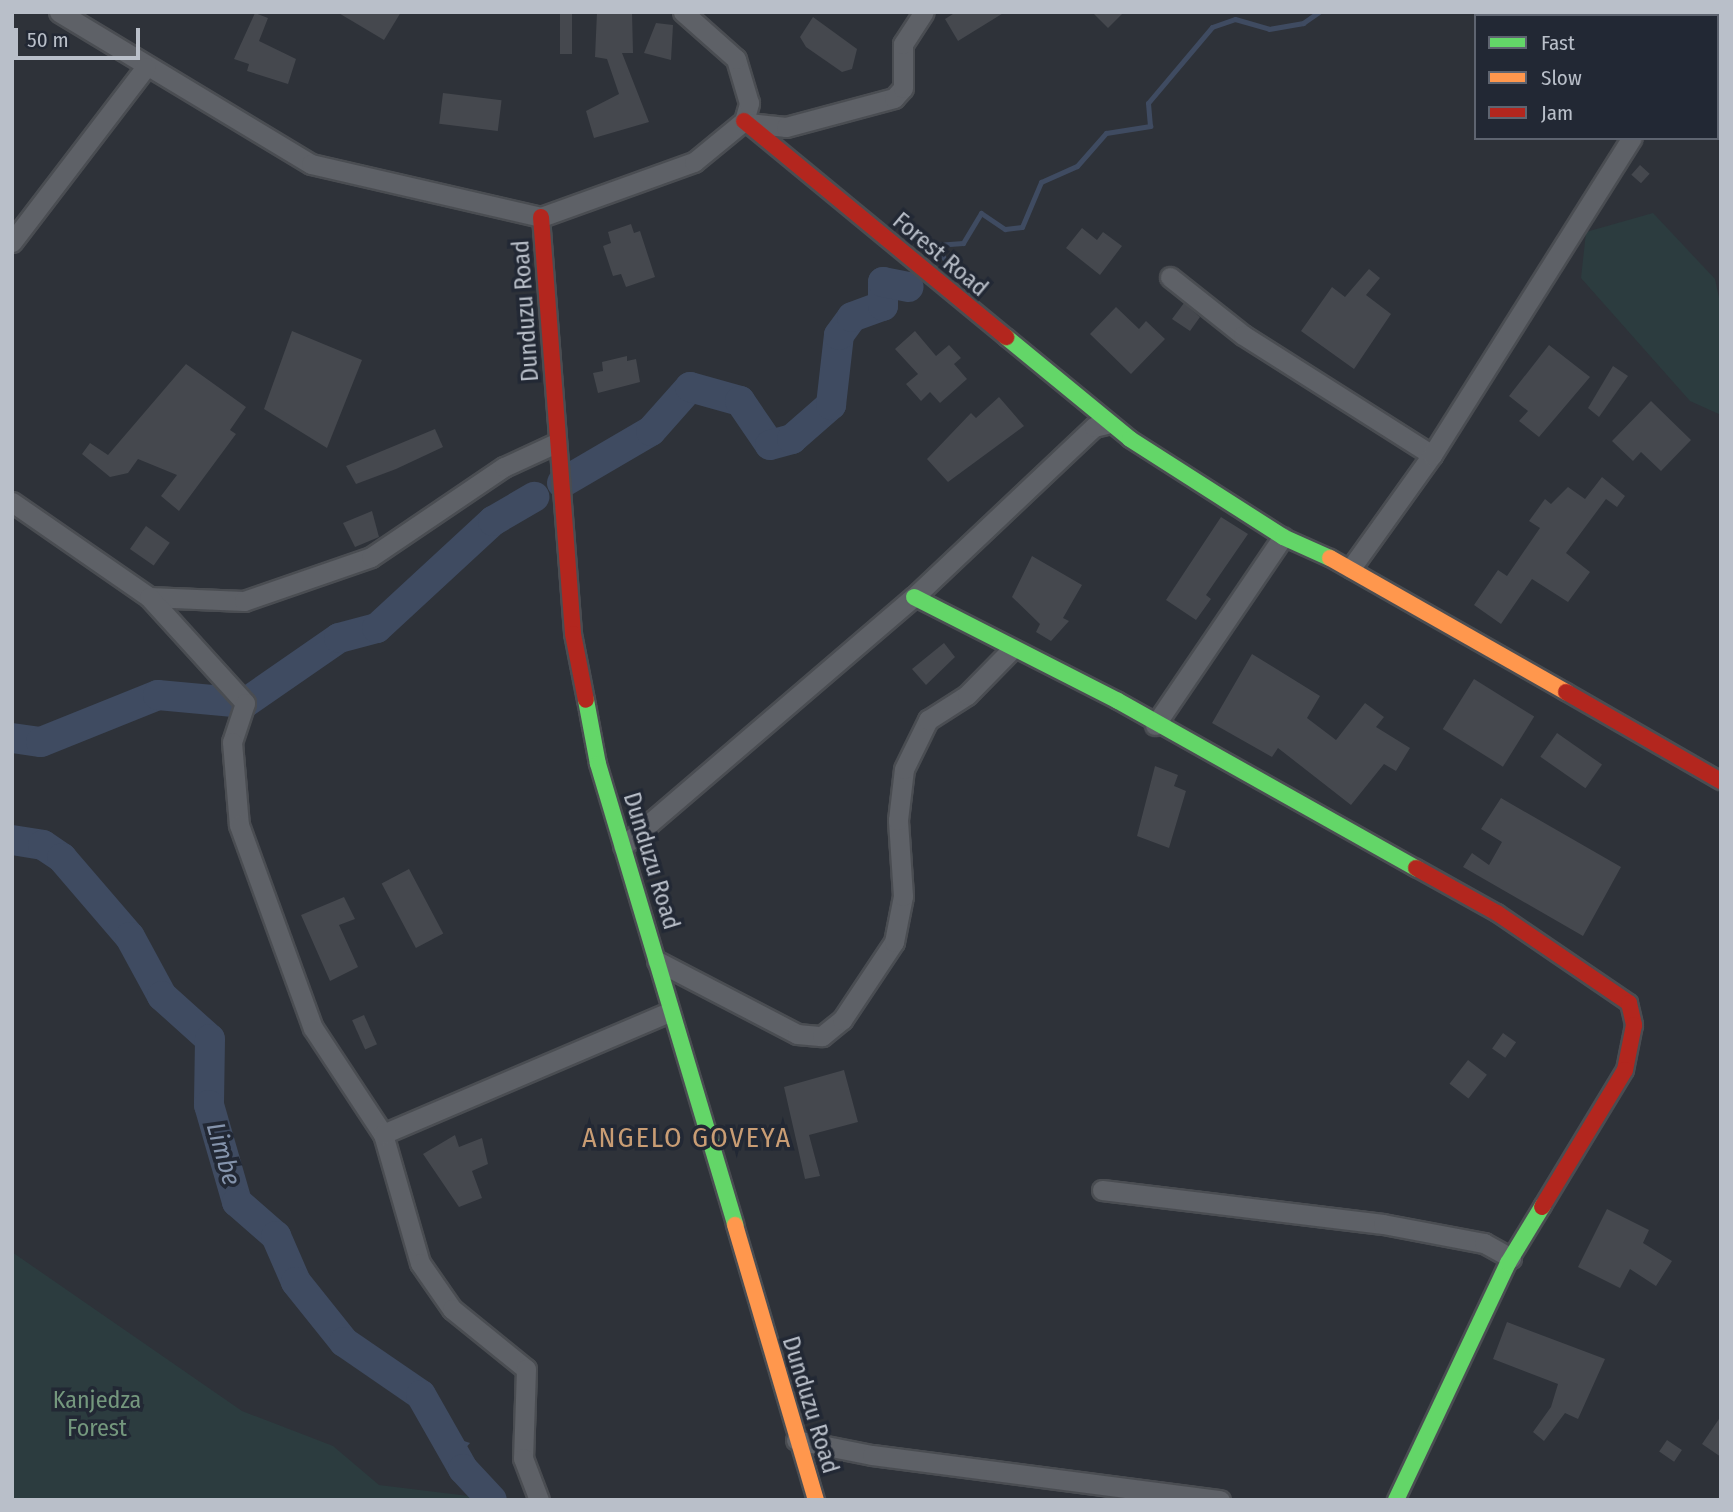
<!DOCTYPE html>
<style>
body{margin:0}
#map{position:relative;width:1733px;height:1512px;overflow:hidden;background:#2e3239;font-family:"Fira Sans Condensed",sans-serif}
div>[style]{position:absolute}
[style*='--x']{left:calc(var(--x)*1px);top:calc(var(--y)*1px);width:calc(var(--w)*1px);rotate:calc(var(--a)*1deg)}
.green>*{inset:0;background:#2c3c3f}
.water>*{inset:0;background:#3f4b61}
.stream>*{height:5px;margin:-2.5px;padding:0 2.5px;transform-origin:2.5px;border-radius:2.5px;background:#3f4b61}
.river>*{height:30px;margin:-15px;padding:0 15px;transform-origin:15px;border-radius:15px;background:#3f4b61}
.building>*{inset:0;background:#45484e;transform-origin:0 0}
.roads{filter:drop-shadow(2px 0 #4a4d52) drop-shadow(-2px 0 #4a4d52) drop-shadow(0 2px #4a4d52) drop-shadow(0 -2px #4a4d52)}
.street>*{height:19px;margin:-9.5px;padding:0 9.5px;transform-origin:9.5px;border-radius:9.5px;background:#5e6167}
.fast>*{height:16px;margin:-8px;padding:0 8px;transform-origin:8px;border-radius:8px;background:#63d668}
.slow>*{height:16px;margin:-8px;padding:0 8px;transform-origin:8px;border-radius:8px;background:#ff974d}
.jam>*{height:16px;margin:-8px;padding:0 8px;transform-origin:8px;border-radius:8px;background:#b3261e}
span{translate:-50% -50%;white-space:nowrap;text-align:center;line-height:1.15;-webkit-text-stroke:7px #222834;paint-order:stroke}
.street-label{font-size:24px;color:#b9bfc9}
.park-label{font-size:24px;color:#74977d}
.water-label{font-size:26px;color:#8594ac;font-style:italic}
.quarter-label{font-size:28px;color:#c99d74;letter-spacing:2px}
.frame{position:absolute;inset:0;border:14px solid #b9bfc9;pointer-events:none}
.legend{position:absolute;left:1474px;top:14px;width:245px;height:126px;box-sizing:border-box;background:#222834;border:2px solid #5e6470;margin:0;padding:9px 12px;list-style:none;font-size:21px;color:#b9bfc9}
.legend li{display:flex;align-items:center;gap:14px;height:35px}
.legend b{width:35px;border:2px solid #5e6470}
.scale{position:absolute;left:14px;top:28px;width:126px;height:32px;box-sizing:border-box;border:4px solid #b9bfc9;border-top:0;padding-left:9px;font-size:21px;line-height:24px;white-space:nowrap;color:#b9bfc9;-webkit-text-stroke:5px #222834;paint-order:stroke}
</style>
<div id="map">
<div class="green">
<i style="clip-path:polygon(1653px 213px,1715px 279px,1721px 307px,1721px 415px,1690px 401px,1581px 278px,1586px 232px)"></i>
<i style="clip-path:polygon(12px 1252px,242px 1411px,333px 1446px,379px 1485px,501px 1500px,12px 1500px)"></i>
</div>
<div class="water">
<i style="clip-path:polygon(446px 1435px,470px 1443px,463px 1451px,472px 1454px,461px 1458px,468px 1460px,469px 1474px,452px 1458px,457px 1444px,442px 1442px)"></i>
</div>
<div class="stream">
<i style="--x:945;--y:260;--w:17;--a:-121"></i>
<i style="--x:936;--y:245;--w:27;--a:-4"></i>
<i style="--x:963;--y:243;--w:35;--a:-59"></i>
<i style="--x:981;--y:213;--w:29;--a:34"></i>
<i style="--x:1005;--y:229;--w:17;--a:-7"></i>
<i style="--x:1022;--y:227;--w:49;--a:-67.1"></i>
<i style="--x:1041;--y:182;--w:39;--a:-24"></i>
<i style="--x:1077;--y:166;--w:44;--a:-48.7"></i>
<i style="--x:1106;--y:133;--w:45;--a:-9"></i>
<i style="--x:1150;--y:126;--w:23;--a:-95"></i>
<i style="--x:1148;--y:103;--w:99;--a:-49.9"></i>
<i style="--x:1212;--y:27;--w:24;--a:-19"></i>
<i style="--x:1235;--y:19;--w:35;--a:16"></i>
<i style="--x:1269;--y:29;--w:35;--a:-10"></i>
<i style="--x:1303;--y:23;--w:19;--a:-35"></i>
</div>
<div class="river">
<i style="--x:562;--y:483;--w:103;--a:-30.3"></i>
<i style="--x:651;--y:431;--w:59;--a:-48.4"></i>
<i style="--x:690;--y:387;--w:52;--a:15.6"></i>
<i style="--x:740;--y:401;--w:53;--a:55.7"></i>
<i style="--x:770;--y:445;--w:23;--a:-15"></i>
<i style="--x:792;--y:439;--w:52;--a:-41.1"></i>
<i style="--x:831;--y:405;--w:70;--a:-83.5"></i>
<i style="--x:839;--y:335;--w:22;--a:-54"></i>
<i style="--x:852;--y:317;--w:33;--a:-20"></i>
<i style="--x:883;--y:306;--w:24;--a:-90"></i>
<i style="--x:883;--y:282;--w:26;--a:11"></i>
<i style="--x:12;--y:738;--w:29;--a:8"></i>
<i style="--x:41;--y:742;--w:126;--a:-21.9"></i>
<i style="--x:158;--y:695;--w:87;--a:5.3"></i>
<i style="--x:245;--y:703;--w:114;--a:-34.7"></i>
<i style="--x:339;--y:638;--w:39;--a:-15"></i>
<i style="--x:377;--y:628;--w:158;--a:-42.7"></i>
<i style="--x:493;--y:521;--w:48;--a:-30.3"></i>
<i style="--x:12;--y:840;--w:31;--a:9"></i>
<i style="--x:43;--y:845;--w:23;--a:34"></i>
<i style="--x:62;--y:858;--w:104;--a:49.3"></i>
<i style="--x:130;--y:937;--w:67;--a:61.5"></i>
<i style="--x:162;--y:996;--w:64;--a:41.9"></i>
<i style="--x:210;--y:1039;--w:66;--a:90.9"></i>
<i style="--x:209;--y:1105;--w:101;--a:73.9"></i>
<i style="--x:237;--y:1202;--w:52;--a:41.1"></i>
<i style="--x:276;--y:1236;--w:50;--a:66.5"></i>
<i style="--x:296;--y:1282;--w:77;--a:51.3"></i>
<i style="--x:344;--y:1342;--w:93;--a:34.5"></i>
<i style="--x:421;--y:1395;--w:85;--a:60.4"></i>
<i style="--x:463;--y:1469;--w:42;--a:46.9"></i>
</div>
<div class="building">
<i style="clip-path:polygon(337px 12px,401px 12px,384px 40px)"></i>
<i style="left:560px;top:12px;width:12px;height:42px"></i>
<i style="clip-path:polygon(597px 12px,632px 12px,633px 53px,622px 53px,649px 122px,594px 138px,586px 111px,619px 94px,607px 59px,595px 57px)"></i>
<i style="clip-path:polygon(956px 12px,1005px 12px,958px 41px,945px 19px)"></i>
<i style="clip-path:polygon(1092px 12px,1124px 12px,1108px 28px)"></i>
<i style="clip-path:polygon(255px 13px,268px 18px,259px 41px,296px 59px,288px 84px,247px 71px,249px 64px,234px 59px)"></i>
<i style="clip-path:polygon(813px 17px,857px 49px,852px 69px,842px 72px,806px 47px,800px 37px)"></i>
<i style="clip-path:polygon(656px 23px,673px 25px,671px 60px,644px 53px)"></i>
<i style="left:443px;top:93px;width:59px;height:31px;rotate:7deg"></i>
<i style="left:1640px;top:165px;width:13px;height:13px;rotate:42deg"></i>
<i style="clip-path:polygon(631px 224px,634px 233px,640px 231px,655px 277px,626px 287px,621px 274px,613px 276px,603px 246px,611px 243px,608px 232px)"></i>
<i style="clip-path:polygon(1082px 228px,1097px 240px,1103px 232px,1122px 246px,1100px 275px,1066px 248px)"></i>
<i style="clip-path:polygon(1369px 269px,1380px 278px,1366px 295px,1391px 314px,1354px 369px,1301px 331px,1332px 287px,1345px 297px)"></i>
<i style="clip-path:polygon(1184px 303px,1200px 317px,1190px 331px,1172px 319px)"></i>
<i style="clip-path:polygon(1116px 307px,1139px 329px,1146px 321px,1165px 339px,1131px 374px,1090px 334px)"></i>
<i style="clip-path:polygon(292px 331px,362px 360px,327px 448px,264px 409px)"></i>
<i style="clip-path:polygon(915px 331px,936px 356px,949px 345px,961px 358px,954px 364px,967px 379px,940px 403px,930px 392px,921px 401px,906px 384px,918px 374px,895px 349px)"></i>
<i style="clip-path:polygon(1549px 345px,1590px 377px,1539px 437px,1519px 421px,1528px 411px,1509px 396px)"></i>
<i style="clip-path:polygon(627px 356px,627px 361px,636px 359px,640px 382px,598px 393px,593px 373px,603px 371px,602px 362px)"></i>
<i style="clip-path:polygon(186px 364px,246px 407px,230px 430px,236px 434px,179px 511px,161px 496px,177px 475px,138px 459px,128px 473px,110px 477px,82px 454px,90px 443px,108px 455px)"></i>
<i style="clip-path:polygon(1613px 366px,1628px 376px,1599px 417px,1588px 408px)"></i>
<i style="clip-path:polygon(999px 397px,1024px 426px,948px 482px,927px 459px,971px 413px,976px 418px)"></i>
<i style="clip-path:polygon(1651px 401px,1691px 440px,1661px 471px,1641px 452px,1633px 461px,1612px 441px)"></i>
<i style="clip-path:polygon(435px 429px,443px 447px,396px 469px,356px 484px,346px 466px)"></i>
<i style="clip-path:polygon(1602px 477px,1625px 496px,1617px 507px,1606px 499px,1566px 553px,1590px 572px,1568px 602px,1532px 579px,1501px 624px,1474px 605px,1498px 570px,1507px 576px,1540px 528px,1529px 521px,1545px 499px,1551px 504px,1568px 487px,1585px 499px)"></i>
<i style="clip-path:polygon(372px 511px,379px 537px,355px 547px,343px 523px)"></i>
<i style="clip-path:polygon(1221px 517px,1248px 534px,1206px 595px,1211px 599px,1196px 620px,1166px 600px)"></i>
<i style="left:146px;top:526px;width:29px;height:28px;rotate:35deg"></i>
<i style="clip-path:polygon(1032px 556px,1082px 585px,1063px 618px,1069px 621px,1051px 641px,1036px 632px,1040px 624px,1012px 597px)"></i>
<i style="clip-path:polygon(944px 643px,955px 657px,926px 685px,912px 669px)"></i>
<i style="clip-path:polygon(1252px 654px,1320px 696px,1307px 718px,1336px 740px,1365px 703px,1384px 717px,1376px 727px,1410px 748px,1396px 771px,1384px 764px,1351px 805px,1278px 748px,1272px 757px,1212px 723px)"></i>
<i style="left:1474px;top:679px;width:71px;height:59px;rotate:32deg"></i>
<i style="left:1557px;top:733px;width:55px;height:29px;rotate:35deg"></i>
<i style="clip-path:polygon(1155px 766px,1178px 775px,1174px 786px,1186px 791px,1169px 848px,1137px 836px)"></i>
<i style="clip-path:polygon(1501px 798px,1621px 867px,1583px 936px,1463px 867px,1472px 853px,1489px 865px,1502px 842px,1481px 829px)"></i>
<i style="left:409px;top:869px;width:73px;height:31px;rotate:62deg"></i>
<i style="clip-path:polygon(344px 897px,355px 919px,339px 925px,358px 967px,330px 981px,301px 915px)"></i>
<i style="left:364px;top:1015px;width:32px;height:13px;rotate:66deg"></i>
<i style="left:1503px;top:1033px;width:16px;height:19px;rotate:35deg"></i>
<i style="left:1468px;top:1060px;width:24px;height:30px;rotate:38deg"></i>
<i style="clip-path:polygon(844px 1070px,858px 1122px,809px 1135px,820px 1176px,805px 1179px,784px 1087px)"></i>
<i style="clip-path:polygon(455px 1135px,459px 1147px,482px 1138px,488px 1164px,472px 1171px,482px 1198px,459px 1207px,423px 1154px)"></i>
<i style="clip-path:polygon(1607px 1209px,1649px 1230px,1643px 1243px,1672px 1261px,1656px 1286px,1630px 1269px,1620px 1288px,1578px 1267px)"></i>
<i style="clip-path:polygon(1507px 1322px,1605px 1359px,1578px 1419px,1565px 1413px,1544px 1441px,1533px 1432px,1551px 1407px,1558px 1384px,1493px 1359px)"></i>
<i style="clip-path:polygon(1721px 1416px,1721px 1457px,1702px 1444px)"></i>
<i style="left:1667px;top:1440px;width:18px;height:14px;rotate:34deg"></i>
</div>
<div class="roads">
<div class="street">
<i style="--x:59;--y:12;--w:294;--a:31.1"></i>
<i style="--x:311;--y:164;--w:236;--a:13"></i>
<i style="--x:541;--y:217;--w:163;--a:-19.8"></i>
<i style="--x:694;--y:162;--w:65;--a:-39.4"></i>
<i style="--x:744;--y:121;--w:19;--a:-74"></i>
<i style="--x:749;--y:103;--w:46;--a:-106.5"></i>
<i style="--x:736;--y:59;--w:71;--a:-138.4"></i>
<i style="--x:1711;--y:16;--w:4;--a:-63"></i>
<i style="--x:748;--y:123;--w:38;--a:6"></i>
<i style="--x:786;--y:127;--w:112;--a:-15"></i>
<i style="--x:894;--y:98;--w:13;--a:-48"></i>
<i style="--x:903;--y:88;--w:44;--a:-90"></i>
<i style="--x:903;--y:44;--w:38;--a:-57"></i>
<i style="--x:12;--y:242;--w:220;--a:-52.6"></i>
<i style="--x:1170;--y:277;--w:93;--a:38.5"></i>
<i style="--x:1243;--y:335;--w:224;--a:32.4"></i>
<i style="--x:12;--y:502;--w:167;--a:34.7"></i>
<i style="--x:149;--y:597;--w:95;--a:2.4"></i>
<i style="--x:244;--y:601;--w:134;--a:-19.1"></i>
<i style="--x:371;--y:557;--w:161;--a:-34.1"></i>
<i style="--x:504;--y:467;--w:57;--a:-24.8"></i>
<i style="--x:1351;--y:568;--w:139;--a:-54.4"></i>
<i style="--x:1432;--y:455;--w:375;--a:-57.8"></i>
<i style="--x:149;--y:597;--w:143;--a:47.8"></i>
<i style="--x:245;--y:703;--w:41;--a:108.4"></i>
<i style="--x:232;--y:742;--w:83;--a:85.2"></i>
<i style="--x:239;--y:825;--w:216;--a:70"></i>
<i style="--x:313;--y:1028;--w:127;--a:56.6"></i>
<i style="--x:383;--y:1134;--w:134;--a:74"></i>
<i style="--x:420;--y:1263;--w:56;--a:55.2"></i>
<i style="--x:452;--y:1309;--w:95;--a:39"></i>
<i style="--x:526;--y:1369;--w:89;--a:91.9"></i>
<i style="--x:523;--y:1458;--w:45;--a:69.1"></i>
<i style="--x:1155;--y:725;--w:227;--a:-55.8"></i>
<i style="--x:623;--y:846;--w:383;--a:-40.6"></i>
<i style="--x:914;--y:597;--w:248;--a:-43.4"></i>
<i style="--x:1094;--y:427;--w:13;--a:-13"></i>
<i style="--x:657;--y:961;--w:158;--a:27.5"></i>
<i style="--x:797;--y:1034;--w:25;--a:5"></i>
<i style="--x:822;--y:1036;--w:26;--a:-39"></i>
<i style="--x:842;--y:1020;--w:94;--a:-56.3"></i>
<i style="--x:894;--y:942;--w:47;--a:-78.9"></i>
<i style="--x:903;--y:896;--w:76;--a:-93.8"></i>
<i style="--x:898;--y:820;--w:51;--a:-83.3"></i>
<i style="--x:904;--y:769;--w:55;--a:-63.9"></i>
<i style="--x:928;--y:720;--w:46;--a:-32.7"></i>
<i style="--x:967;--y:695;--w:64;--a:-45.6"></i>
<i style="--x:383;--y:1134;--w:311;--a:-23.1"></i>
<i style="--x:1102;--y:1190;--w:283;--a:6.9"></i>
<i style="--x:1383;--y:1224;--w:103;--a:10.7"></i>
<i style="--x:1484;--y:1243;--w:31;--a:29"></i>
<i style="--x:796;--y:1440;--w:77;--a:11.2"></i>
<i style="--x:872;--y:1455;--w:351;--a:7.4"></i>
</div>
<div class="fast">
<i style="--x:1006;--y:337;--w:161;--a:39.4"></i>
<i style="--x:1130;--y:439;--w:182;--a:32.6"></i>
<i style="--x:1283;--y:537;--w:51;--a:24.1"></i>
<i style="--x:914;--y:597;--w:229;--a:27"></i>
<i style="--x:1118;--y:701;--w:342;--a:29.3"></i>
<i style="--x:586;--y:700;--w:65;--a:79.4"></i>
<i style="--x:598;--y:764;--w:481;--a:73.4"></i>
<i style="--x:1396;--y:1500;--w:262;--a:-64.7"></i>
<i style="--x:1508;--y:1263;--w:66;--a:-58.7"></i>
</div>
<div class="slow">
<i style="--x:1330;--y:558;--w:271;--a:29.6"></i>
<i style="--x:735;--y:1225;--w:287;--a:73.6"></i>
</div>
<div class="jam">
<i style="--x:744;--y:121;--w:340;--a:39.5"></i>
<i style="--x:541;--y:217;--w:418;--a:85.6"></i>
<i style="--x:573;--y:634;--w:67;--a:78.9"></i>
<i style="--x:1566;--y:692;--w:179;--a:29.9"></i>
<i style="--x:1416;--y:868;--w:93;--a:29.1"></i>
<i style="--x:1497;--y:913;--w:160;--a:34.3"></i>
<i style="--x:1629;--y:1003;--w:23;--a:77"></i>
<i style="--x:1634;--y:1025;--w:46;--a:101.3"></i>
<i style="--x:1625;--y:1070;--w:160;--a:121.2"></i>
</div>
</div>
<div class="street-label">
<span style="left:940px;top:255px;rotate:40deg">Forest Road</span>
<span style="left:526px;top:311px;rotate:-94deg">Dunduzu Road</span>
<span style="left:651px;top:861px;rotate:73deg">Dunduzu Road</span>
<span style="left:810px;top:1405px;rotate:73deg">Dunduzu Road</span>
</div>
<div class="park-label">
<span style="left:97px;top:1415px">Kanjedza<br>Forest</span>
</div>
<div class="water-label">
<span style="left:223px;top:1154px;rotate:74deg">Limbe</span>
</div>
<div class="quarter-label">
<span style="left:687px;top:1138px">ANGELO GOVEYA</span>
</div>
<div class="frame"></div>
<ul class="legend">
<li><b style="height:9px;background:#63d668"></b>Fast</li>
<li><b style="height:9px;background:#ff974d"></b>Slow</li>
<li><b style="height:9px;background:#b3261e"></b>Jam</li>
</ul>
<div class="scale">50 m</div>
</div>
